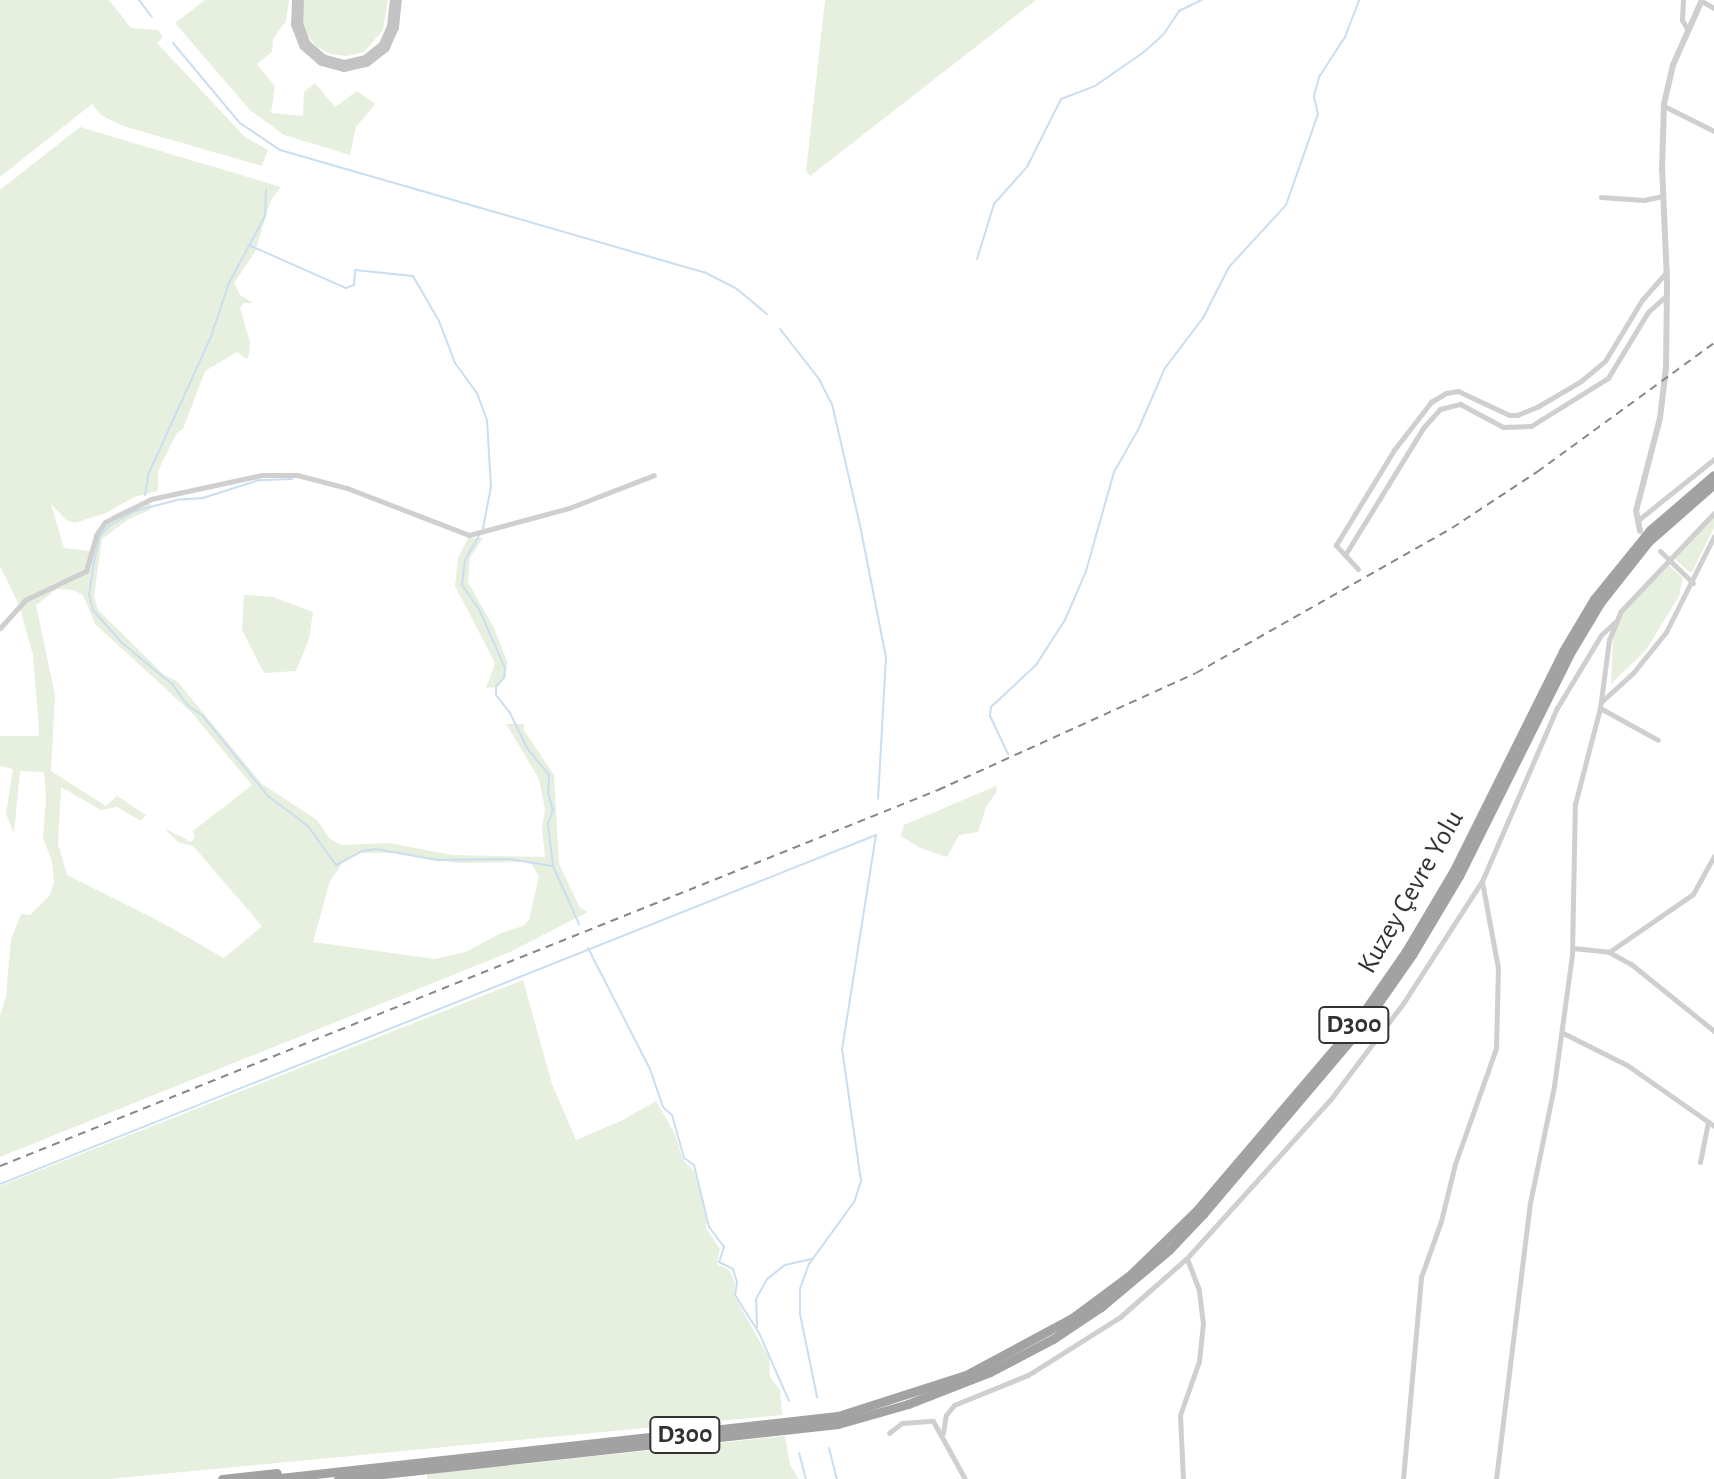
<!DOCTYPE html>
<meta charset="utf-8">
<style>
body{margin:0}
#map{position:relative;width:1714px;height:1479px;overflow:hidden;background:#fff;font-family:"Alegreya Sans",sans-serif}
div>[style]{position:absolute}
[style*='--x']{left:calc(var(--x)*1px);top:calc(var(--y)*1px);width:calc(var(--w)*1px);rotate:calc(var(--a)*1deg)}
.green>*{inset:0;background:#e7efdf}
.stream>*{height:2px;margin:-1px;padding:0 1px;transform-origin:1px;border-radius:1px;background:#cadef0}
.taxiway>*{height:12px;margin:-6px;padding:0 6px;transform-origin:6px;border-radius:6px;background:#c3c3c3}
.minor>*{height:5px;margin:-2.5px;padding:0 2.5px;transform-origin:2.5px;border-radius:2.5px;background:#cfcfcf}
.tertiary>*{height:6px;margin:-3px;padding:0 3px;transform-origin:3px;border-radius:3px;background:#cfcfcf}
.trunk>*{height:9px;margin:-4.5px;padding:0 4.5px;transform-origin:4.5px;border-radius:4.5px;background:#a2a2a2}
.rail>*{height:2px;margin-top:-1px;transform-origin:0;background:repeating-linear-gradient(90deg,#878787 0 8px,transparent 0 14px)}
span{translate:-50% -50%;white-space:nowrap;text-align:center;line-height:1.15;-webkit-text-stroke:8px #fff;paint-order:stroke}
.shield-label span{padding:2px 6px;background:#fff;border:2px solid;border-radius:6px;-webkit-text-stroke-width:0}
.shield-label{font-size:26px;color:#323232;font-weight:700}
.street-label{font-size:28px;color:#323232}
</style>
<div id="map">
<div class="green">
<i style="clip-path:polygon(0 0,109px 0,131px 28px,158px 30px,163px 37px,157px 43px,245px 137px,268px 150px,262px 166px,123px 126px,101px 115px,92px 104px,0 177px)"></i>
<i style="clip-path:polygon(205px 0,289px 0,286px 21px,273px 39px,272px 52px,257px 64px,275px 86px,271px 113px,303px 116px,304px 92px,315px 83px,335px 107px,357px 91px,375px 104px,356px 127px,350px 155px,284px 135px,249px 109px,175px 23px)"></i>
<i style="clip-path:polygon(304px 0,388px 0,383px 30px,364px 52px,347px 56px,330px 54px,316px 46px,306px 33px,302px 20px)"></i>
<i style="clip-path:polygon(825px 0,1036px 0,810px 176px,806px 171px)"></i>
<i style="clip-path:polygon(evenodd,80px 127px,281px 187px,271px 200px,255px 252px,234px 283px,240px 295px,253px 303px,244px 303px,240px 308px,250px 342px,249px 354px,247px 359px,237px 352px,205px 371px,183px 429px,177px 433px,158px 471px,158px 491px,134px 497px,106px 513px,75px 523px,66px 520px,51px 504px,64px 548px,91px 551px,94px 538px,113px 515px,137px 504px,151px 504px,150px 510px,129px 519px,102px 539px,94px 596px,98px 610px,164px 675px,177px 681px,262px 784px,317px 820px,329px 838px,342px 845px,389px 843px,452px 855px,545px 857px,542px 829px,545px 809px,539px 779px,506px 724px,524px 724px,524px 730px,554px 775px,559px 864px,580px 908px,588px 912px,510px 952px,0 1157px,0 1016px,6px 996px,11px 940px,21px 914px,30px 915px,50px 895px,54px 883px,52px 862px,43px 837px,46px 800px,44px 772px,20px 771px,14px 833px,6px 814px,13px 769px,0 766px,0 736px,39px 736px,39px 729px,33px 655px,19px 605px,0 566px,0 190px,80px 127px,57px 589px,73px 590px,83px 595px,95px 624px,191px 712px,252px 785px,193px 831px,195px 838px,191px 842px,164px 828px,178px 842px,193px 846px,262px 926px,224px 958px,159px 921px,67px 875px,58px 844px,61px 787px,101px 810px,117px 807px,141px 821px,146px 815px,117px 796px,106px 806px,51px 771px,55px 695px,36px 605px,57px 589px,80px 127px,360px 853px,396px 853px,457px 863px,530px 862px,539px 876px,529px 920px,523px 926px,501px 933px,466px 952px,435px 959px,313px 942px,330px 881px,344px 861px,360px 853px)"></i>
<i style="clip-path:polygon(1714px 514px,1714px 528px,1692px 572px,1688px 571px,1673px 557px)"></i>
<i style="clip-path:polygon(468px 538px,483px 538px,470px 557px,468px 582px,494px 628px,507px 661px,506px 676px,498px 687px,486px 688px,495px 663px,455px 586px,458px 558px)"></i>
<i style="clip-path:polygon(1667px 564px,1683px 578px,1679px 596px,1646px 650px,1611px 684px,1613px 636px,1624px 610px)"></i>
<i style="clip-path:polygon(244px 595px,273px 597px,313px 612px,309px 639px,296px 671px,264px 673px,242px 630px)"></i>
<i style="clip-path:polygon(996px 786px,997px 791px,986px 807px,978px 832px,959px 835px,947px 857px,920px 848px,901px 836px,904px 825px)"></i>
<i style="clip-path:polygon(523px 980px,552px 1084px,576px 1140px,621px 1121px,656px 1101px,675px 1134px,683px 1160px,694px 1171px,707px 1216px,706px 1228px,720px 1249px,717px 1264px,729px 1270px,735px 1282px,734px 1295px,769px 1358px,770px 1377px,780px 1390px,782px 1415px,108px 1479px,0 1479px,0 1186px)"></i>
<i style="clip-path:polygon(785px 1436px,790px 1465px,799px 1479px,427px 1479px,427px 1474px)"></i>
</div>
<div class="stream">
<i style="--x:139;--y:0;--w:21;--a:53"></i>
<i style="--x:173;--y:43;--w:104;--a:50.1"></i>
<i style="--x:240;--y:123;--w:48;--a:34"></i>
<i style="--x:280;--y:150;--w:441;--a:16.1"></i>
<i style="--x:704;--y:272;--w:37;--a:27"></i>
<i style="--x:737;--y:289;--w:39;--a:40"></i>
<i style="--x:251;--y:246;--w:104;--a:23.9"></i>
<i style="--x:346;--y:288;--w:9;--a:-21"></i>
<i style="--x:354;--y:285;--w:15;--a:-86"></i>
<i style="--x:355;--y:270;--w:58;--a:5.9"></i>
<i style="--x:413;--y:276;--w:52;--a:60"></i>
<i style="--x:439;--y:321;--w:45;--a:69.1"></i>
<i style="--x:455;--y:363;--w:37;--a:54"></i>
<i style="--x:477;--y:393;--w:29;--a:70"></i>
<i style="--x:487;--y:420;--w:67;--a:86.6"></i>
<i style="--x:491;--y:487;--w:42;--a:101"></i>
<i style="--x:977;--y:259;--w:58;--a:-72.8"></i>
<i style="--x:994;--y:204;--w:50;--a:-48.3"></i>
<i style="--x:1027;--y:167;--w:76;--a:-63.4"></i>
<i style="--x:1061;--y:99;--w:36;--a:-21"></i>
<i style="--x:1095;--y:86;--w:60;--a:-34.8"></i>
<i style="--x:1144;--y:52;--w:25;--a:-42"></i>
<i style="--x:1163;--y:35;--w:29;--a:-56"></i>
<i style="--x:1179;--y:11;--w:25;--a:-26"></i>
<i style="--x:780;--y:329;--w:63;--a:52"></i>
<i style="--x:819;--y:379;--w:28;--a:63"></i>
<i style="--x:832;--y:404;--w:124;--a:77"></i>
<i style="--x:860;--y:525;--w:135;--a:78.9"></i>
<i style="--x:886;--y:657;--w:142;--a:93.2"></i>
<i style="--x:292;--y:479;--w:33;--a:178"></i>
<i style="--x:259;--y:480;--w:59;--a:162.2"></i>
<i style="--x:203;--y:498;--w:26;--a:176"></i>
<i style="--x:177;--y:500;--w:43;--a:165.3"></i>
<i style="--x:135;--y:511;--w:30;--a:150"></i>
<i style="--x:109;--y:526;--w:13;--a:132"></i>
<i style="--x:100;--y:536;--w:26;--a:103"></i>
<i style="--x:94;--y:561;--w:34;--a:98"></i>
<i style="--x:89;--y:595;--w:16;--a:75"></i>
<i style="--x:93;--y:610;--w:44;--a:48.7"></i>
<i style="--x:122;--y:643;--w:65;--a:39.4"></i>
<i style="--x:172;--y:684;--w:26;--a:54"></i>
<i style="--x:187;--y:705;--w:18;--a:34"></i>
<i style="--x:202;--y:715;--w:104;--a:50.8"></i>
<i style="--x:268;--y:796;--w:50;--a:36.9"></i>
<i style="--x:308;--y:826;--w:48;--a:54.3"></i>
<i style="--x:336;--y:865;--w:30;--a:-28"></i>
<i style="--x:362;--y:851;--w:14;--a:-8"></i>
<i style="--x:376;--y:849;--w:62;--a:10.2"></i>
<i style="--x:437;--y:860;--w:72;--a:-0.8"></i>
<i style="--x:509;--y:859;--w:44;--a:9.2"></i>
<i style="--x:145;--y:495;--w:20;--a:-81"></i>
<i style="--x:148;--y:475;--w:149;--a:-65.5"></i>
<i style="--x:210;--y:339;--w:59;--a:-71.3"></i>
<i style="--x:229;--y:283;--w:76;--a:-61.8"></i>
<i style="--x:265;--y:216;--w:26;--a:-88"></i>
<i style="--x:480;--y:534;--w:30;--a:120"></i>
<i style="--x:465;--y:560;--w:25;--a:97"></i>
<i style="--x:462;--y:585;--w:29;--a:55"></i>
<i style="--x:479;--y:609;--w:64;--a:66.2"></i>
<i style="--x:505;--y:668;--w:10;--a:96"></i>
<i style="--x:504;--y:678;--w:11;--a:135"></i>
<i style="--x:496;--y:686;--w:9;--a:90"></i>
<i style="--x:496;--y:695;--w:23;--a:52"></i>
<i style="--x:510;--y:713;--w:39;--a:64"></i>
<i style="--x:527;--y:748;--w:35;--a:51"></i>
<i style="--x:549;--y:775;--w:18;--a:93"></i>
<i style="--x:548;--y:793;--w:18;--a:74"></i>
<i style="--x:553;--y:810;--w:15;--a:110"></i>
<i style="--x:548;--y:824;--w:42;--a:83.2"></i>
<i style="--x:553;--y:866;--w:64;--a:65.9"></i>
<i style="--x:1008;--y:754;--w:42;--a:-115.3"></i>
<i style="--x:990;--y:716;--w:9;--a:-84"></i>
<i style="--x:991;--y:707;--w:62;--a:-43"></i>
<i style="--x:1036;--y:665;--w:54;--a:-57.2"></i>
<i style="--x:1065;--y:620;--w:53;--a:-66.8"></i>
<i style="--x:1086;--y:571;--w:103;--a:-74.2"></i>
<i style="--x:1114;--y:472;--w:48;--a:-60.3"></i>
<i style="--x:1138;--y:430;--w:68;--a:-66.5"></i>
<i style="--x:1165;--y:368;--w:63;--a:-52.8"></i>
<i style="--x:1203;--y:318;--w:57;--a:-63"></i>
<i style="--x:1229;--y:267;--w:84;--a:-47.4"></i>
<i style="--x:1286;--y:205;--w:96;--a:-70.6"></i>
<i style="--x:1318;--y:114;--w:18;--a:-103"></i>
<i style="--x:1314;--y:96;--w:20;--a:-75"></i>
<i style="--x:1319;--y:77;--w:48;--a:-57"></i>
<i style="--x:1345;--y:37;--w:40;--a:-69"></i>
<i style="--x:588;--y:948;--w:136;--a:62.9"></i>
<i style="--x:650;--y:1069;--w:40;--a:71.1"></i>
<i style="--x:663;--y:1107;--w:12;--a:42"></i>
<i style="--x:672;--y:1115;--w:45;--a:74.4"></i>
<i style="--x:684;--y:1158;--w:12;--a:35"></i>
<i style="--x:694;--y:1165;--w:64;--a:76.4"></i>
<i style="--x:709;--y:1227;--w:25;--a:53"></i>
<i style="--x:724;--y:1247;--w:16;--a:108"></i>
<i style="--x:719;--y:1262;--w:16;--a:27"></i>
<i style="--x:733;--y:1269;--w:14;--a:73"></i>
<i style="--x:737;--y:1282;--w:13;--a:99"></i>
<i style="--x:735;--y:1295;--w:45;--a:57.7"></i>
<i style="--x:0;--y:1184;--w:943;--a:-21.72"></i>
<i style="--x:876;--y:835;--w:217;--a:99"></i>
<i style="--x:842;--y:1049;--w:133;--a:81.8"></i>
<i style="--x:861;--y:1181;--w:22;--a:108"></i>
<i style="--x:854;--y:1202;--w:77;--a:126"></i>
<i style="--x:809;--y:1264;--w:27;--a:110"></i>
<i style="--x:800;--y:1289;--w:25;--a:90"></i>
<i style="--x:800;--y:1314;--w:85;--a:78.4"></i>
<i style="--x:757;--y:1327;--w:28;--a:-92"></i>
<i style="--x:756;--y:1299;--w:23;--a:-61"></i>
<i style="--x:767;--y:1279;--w:23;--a:-38"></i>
<i style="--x:785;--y:1265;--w:28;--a:-13"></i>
<i style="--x:759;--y:1333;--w:74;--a:66.2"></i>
<i style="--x:829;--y:1448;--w:32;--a:76"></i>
<i style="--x:799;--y:1453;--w:27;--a:75"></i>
</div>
<div class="taxiway">
<i style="--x:298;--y:0;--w:24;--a:92"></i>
<i style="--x:297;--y:24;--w:22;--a:69"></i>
<i style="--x:305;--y:45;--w:23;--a:41"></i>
<i style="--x:322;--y:60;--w:23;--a:15"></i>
<i style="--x:344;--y:66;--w:23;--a:-13"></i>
<i style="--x:366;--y:61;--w:23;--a:-38"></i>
<i style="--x:384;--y:47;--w:22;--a:-66"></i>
<i style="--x:393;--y:27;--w:27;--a:-84"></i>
</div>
<div class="minor">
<i style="--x:1683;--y:0;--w:20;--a:93"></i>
<i style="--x:1682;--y:20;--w:12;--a:59"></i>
<i style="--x:1701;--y:1;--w:15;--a:28"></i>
<i style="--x:1664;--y:106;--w:56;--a:26.6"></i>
<i style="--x:1601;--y:197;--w:43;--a:4"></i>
<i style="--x:1644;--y:200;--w:19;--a:-12"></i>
<i style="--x:1637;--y:521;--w:99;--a:-38.8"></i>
<i style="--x:1660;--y:551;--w:46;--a:44.1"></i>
<i style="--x:1345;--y:555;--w:149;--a:-58.4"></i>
<i style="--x:1423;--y:428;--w:25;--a:-48"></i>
<i style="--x:1440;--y:409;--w:21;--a:-14"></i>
<i style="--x:1460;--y:404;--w:49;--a:28.1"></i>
<i style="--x:1503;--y:427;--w:28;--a:-2"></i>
<i style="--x:1531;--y:426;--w:91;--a:-31.9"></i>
<i style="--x:1608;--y:378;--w:77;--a:-58.8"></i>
<i style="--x:1648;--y:312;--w:25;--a:-42"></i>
<i style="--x:1358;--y:569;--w:33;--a:-133"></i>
<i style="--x:1336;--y:545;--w:111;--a:-58.6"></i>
<i style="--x:1394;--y:450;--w:61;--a:-52.4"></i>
<i style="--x:1431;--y:402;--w:17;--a:-31"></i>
<i style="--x:1446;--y:393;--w:12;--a:-9"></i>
<i style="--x:1458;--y:391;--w:56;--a:25.2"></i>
<i style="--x:1509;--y:415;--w:8;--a:0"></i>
<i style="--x:1517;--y:415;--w:22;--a:-22"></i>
<i style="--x:1537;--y:407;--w:51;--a:-30.6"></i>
<i style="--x:1581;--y:381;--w:31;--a:-40"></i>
<i style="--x:1605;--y:361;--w:71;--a:-58.8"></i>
<i style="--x:1642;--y:300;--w:38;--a:-49"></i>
<i style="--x:0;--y:628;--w:38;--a:-48"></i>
<i style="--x:25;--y:600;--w:68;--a:-25.4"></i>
<i style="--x:86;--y:571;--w:37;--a:-74"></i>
<i style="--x:96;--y:535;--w:16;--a:-55"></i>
<i style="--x:105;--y:522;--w:51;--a:-26.6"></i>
<i style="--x:151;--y:499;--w:114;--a:-12.2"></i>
<i style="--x:262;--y:475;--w:35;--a:0"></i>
<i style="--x:297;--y:475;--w:52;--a:14.6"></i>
<i style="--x:347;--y:488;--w:131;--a:21.1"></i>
<i style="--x:469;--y:535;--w:104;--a:-15.1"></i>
<i style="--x:569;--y:508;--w:91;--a:-21.2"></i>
<i style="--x:1601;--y:702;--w:43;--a:-42.2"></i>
<i style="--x:1633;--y:673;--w:53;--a:-51.2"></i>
<i style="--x:1666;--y:632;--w:107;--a:-63.4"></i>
<i style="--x:1600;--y:708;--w:66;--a:28.9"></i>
<i style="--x:1573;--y:948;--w:36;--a:6"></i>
<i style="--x:1609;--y:952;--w:25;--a:29"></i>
<i style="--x:1631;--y:964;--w:107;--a:38.9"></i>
<i style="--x:1609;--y:952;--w:102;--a:-34.6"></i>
<i style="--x:1693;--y:894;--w:43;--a:-61.1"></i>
<i style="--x:1563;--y:1033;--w:72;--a:26.6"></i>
<i style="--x:1627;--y:1065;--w:106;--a:35"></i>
<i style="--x:1700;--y:1162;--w:41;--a:-78.7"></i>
<i style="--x:889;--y:1433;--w:16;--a:-38"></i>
<i style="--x:902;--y:1423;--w:31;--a:-4"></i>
<i style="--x:933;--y:1421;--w:66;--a:61.1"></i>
<i style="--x:943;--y:1433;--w:18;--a:-81"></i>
<i style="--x:946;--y:1415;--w:13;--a:-51"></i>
<i style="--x:954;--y:1405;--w:80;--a:-22.1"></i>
<i style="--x:1028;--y:1375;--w:109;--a:-32.2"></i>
<i style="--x:1120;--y:1317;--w:89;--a:-41.4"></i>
<i style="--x:1187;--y:1258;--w:213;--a:-47.9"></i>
<i style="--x:1330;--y:1100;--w:123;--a:-52.9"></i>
<i style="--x:1404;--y:1002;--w:144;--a:-57.2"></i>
<i style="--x:1482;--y:881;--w:189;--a:-66.6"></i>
<i style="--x:1557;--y:708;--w:85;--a:-58.9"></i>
<i style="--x:1601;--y:635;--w:18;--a:-43"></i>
<i style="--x:1183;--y:1479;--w:64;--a:-92.7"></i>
<i style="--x:1180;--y:1415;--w:57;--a:-70.6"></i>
<i style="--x:1199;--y:1361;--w:37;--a:-84"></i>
<i style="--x:1203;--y:1324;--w:34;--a:-97"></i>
<i style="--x:1199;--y:1290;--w:34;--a:-111"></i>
<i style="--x:1403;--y:1479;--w:203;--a:-84.9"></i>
<i style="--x:1421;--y:1277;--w:59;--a:-70.3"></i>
<i style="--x:1441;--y:1221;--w:59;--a:-76.2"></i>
<i style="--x:1455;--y:1164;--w:123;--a:-70.5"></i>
<i style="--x:1496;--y:1048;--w:80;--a:-88.6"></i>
<i style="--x:1498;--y:968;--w:87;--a:-100.5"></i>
<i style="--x:1496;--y:1479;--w:278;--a:-83"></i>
<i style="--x:1530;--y:1203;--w:119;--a:-78.4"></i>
<i style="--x:1554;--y:1086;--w:133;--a:-82.2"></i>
<i style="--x:1572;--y:954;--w:150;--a:-88.9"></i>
<i style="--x:1575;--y:804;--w:99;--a:-75.4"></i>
<i style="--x:1600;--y:708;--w:69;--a:-82.5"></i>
<i style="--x:1609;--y:640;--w:31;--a:-68"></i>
<i style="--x:1621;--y:611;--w:135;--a:-46.5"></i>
</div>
<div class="tertiary">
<i style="--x:1640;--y:531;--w:20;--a:-101"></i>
<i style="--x:1636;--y:511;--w:96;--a:-75.5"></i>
<i style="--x:1660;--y:418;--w:50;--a:-83.2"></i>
<i style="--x:1666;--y:368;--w:87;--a:-89.3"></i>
<i style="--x:1667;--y:281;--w:113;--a:-92.5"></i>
<i style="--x:1662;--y:168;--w:64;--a:-88.2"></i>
<i style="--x:1664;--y:104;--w:40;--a:-77"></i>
<i style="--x:1673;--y:65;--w:71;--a:-66"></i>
</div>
<div class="trunk">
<i style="--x:222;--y:1479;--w:55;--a:-6.2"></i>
<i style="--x:271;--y:1479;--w:570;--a:-6.34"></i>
<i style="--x:838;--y:1416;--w:134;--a:-17.8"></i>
<i style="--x:966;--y:1375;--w:120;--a:-28.3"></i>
<i style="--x:1072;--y:1318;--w:72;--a:-36.6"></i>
<i style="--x:1130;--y:1275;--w:93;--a:-44.1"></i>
<i style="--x:1197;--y:1210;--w:245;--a:-49.6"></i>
<i style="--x:1356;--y:1023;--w:88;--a:-55.2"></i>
<i style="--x:1406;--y:951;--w:92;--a:-59.3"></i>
<i style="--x:1453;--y:872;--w:247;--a:-63.5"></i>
<i style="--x:1563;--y:651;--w:61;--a:-59.2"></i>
<i style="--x:1594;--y:599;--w:89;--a:-50.9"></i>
<i style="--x:1650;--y:530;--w:84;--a:-40.7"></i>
<i style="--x:338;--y:1479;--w:503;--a:-6.28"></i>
<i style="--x:838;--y:1424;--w:73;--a:-15.9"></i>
<i style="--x:908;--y:1404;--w:88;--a:-21.3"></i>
<i style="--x:990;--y:1372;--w:71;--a:-27.6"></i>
<i style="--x:1053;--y:1339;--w:58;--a:-33.7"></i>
<i style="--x:1101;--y:1307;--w:89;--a:-40"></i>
<i style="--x:1169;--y:1250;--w:50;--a:-46.6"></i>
<i style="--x:1203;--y:1214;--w:244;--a:-49.7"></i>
<i style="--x:1361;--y:1028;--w:89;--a:-55.1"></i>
<i style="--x:1412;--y:955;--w:92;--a:-59.3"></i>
<i style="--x:1459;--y:876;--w:247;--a:-63.5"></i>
<i style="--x:1569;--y:655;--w:61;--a:-59.2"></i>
<i style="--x:1600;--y:603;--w:79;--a:-51.7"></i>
<i style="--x:1649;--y:541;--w:86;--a:-41.2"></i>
</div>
<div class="rail">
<i style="--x:0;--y:1166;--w:1011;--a:-21.84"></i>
<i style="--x:938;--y:790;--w:283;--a:-24.4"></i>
<i style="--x:1196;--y:673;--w:294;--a:-29.5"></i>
<i style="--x:1452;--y:528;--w:102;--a:-33.4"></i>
<i style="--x:1537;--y:472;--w:219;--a:-36.1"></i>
</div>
<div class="shield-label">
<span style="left:1354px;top:1025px">D300</span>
<span style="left:685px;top:1435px">D300</span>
</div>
<div class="street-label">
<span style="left:1411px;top:892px;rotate:-60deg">Kuzey Çevre Yolu</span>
</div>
</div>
